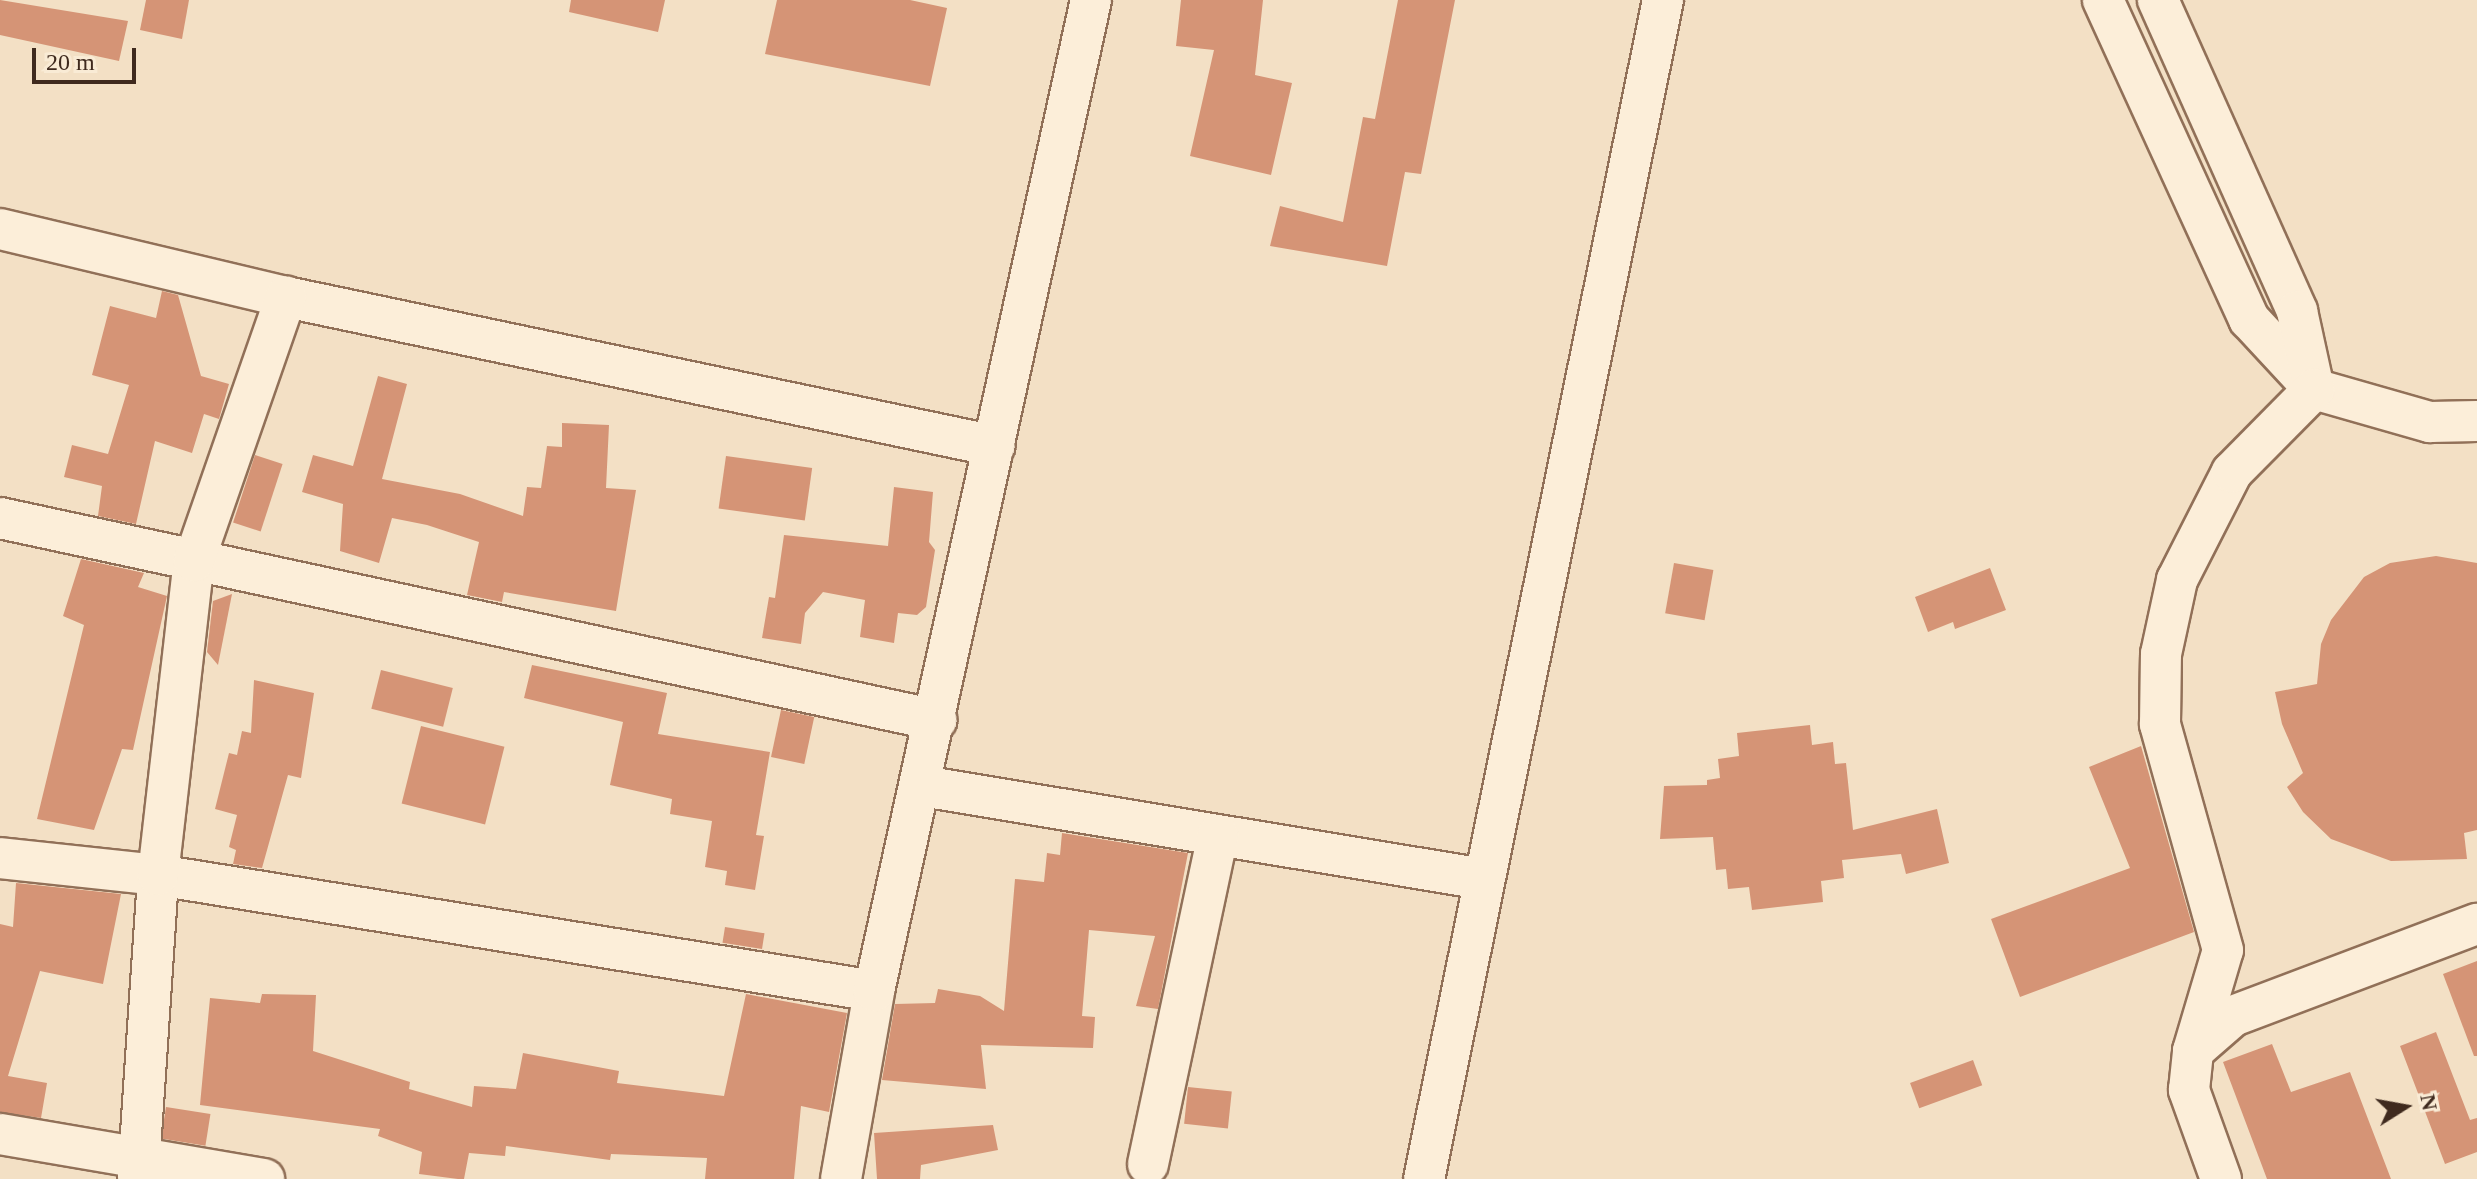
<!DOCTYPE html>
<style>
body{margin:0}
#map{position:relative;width:2477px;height:1179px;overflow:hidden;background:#f3e0c5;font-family:Georgia,serif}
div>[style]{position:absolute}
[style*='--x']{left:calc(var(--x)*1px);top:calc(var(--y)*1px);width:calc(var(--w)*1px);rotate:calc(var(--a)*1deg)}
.building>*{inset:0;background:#d59476;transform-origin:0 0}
.roads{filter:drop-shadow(2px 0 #917058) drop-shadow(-2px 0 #917058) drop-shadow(0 2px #917058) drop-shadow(0 -2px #917058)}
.minor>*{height:40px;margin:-20px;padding:0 20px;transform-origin:20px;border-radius:20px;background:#fceed9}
span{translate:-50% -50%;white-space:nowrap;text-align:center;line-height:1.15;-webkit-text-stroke:6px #f9ebd5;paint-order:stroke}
.north{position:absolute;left:2365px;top:1067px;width:80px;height:80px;-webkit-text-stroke:6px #f9ebd5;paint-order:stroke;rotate:79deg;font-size:22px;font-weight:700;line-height:32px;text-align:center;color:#3f2a1e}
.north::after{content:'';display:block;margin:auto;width:28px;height:36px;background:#3f2a1e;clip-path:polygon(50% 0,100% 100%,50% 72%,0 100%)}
.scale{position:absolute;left:32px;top:48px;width:104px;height:36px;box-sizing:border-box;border:4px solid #3f2a1e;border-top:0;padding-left:10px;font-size:24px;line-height:28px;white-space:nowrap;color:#3f2a1e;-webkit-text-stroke:6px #f9ebd5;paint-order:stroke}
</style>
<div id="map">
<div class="building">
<i style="clip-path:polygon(0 0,128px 21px,119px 61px,0 35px)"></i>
<i style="clip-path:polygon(146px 0,189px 0,182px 39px,140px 30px)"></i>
<i style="clip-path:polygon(571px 0,665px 0,658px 32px,569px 12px)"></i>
<i style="clip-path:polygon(777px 0,910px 0,947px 8px,930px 86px,765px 54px)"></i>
<i style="clip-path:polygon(1181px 0,1263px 0,1255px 75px,1292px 83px,1271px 175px,1190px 156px,1214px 50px,1176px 46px)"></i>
<i style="clip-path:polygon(1398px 0,1455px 0,1421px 174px,1405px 172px,1387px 266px,1270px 246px,1280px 206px,1343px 222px,1363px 117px,1375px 119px)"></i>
<i style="clip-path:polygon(162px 291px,178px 295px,201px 376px,229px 384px,219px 419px,204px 414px,192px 453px,155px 441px,136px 524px,98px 516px,102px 486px,64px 477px,72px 445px,108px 454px,129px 385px,92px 375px,110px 306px,156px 318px)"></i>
<i style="clip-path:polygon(378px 376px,407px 384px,382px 479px,460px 494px,523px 516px,527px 487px,541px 488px,547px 446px,562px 447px,562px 423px,609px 425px,606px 488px,636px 490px,616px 611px,504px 592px,502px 602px,467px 595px,479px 542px,427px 525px,392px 518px,379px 563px,340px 551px,343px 504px,302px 492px,313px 455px,353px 466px)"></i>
<i style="left:255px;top:455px;width:29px;height:71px;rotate:18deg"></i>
<i style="left:726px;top:456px;width:87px;height:53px;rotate:8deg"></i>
<i style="clip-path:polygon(894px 487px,933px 492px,929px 542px,935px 550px,926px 607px,917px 615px,898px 613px,894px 643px,860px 637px,865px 600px,823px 592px,805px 613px,801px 644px,762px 638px,769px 597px,775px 598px,784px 535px,888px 546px)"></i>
<i style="clip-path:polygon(2436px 556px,2477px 563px,2477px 830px,2464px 833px,2467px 859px,2391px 861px,2331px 839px,2303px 812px,2287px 787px,2303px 773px,2282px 724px,2275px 692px,2317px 684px,2321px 644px,2331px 620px,2364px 577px,2390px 563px)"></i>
<i style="clip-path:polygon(81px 559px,144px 573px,138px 587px,167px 596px,133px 750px,122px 749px,94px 830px,37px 819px,84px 625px,63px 616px)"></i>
<i style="left:1674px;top:563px;width:40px;height:51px;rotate:10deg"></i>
<i style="clip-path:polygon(1990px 568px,2006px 610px,1955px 629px,1953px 622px,1928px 632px,1915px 597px)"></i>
<i style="clip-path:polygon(232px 594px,218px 665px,207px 652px,213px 601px)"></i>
<i style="clip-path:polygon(532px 665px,667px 693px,658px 734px,770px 752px,756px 835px,764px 836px,755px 890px,725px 885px,727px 871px,705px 867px,712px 821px,670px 814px,672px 799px,610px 785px,623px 722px,524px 698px)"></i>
<i style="left:381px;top:670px;width:74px;height:40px;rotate:14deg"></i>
<i style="clip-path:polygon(254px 680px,314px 693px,301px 778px,288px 775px,262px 868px,233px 864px,236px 850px,229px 847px,237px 815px,215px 809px,229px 753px,237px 755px,242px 731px,251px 733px)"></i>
<i style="left:781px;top:710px;width:34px;height:48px;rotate:12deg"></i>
<i style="clip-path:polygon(1810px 725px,1812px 745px,1833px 742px,1835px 764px,1846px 763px,1853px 830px,1937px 809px,1949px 863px,1906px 874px,1901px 854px,1842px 860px,1844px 878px,1821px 881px,1823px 902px,1752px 910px,1749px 887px,1728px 889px,1726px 869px,1716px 870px,1713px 837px,1660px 839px,1664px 786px,1707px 785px,1707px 780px,1720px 778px,1718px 759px,1739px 756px,1737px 733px)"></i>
<i style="left:421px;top:726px;width:86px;height:80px;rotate:14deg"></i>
<i style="clip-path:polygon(2141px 746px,2194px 932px,2020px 997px,1991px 919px,2130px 868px,2089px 767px)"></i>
<i style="clip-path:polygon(1062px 833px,1188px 853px,1158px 1009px,1136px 1006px,1155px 936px,1089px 930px,1082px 1016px,1095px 1017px,1093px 1048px,981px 1045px,986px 1089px,882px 1080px,895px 1004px,935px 1003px,938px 989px,980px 996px,1004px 1011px,1015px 879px,1044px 882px,1047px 853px,1060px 855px)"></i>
<i style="clip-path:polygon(16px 883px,121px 894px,103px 984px,40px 971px,8px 1076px,47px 1083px,41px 1118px,0 1112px,0 924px,13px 927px)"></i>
<i style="left:725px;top:927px;width:40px;height:16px;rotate:9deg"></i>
<i style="clip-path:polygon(2477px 961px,2477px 1056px,2474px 1056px,2443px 974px)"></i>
<i style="clip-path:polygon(262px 994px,316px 995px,313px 1051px,410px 1082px,409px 1089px,472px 1107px,474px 1086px,516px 1089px,523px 1053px,619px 1071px,617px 1083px,724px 1096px,746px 994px,847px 1013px,829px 1112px,801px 1106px,794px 1179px,705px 1179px,707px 1158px,611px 1154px,610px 1160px,506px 1146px,505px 1156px,469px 1153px,464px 1179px,458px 1179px,419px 1174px,422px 1152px,378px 1136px,380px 1129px,200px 1105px,210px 998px,260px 1003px)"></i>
<i style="clip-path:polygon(2436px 1032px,2470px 1120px,2477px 1118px,2477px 1152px,2445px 1164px,2400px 1046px)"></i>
<i style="clip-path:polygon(2272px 1044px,2291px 1092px,2350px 1072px,2391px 1179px,2267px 1179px,2223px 1062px)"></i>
<i style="left:1973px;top:1060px;width:27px;height:67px;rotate:70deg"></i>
<i style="left:1188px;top:1087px;width:44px;height:37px;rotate:6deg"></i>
<i style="left:166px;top:1107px;width:45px;height:32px;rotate:9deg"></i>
<i style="clip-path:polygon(993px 1125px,998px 1150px,921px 1165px,920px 1179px,877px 1179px,874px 1133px)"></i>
</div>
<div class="roads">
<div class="minor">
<i style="--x:2103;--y:0;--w:351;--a:65.4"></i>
<i style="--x:2249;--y:319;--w:96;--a:47.1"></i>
<i style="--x:2314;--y:389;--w:121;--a:15.9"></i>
<i style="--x:2430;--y:422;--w:47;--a:-1.2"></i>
<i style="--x:2158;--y:0;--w:341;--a:65.9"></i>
<i style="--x:2297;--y:311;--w:80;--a:77.7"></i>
<i style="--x:0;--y:229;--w:294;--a:13.4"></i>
<i style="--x:286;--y:297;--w:724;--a:11.87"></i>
<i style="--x:0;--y:518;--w:958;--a:12.18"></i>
<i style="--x:922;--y:786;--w:569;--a:9.41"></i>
<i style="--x:0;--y:858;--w:159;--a:6.1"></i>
<i style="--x:158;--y:875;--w:725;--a:9.2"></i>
<i style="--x:2193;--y:1051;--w:53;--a:-41.2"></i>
<i style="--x:2233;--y:1016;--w:261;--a:-20.7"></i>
<i style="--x:0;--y:1134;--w:268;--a:9.7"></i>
<i style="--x:1148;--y:1164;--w:336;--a:-78"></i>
<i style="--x:138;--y:1179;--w:305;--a:-86.2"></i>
<i style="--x:158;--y:875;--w:316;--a:-83.5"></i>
<i style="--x:194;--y:561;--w:280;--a:-70.8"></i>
<i style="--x:841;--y:1179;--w:191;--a:-80"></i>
<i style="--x:874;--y:991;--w:1014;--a:-77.65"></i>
<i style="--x:1424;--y:1179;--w:1203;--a:-78.54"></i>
<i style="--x:2221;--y:1179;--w:95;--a:-109.8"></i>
<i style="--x:2189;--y:1090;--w:39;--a:-84"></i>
<i style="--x:2193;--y:1051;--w:105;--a:-73.5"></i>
<i style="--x:2223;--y:950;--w:235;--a:-105.6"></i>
<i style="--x:2160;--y:724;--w:70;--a:-89.2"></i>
<i style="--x:2161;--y:654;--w:76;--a:-77.8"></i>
<i style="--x:2177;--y:580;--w:121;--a:-63"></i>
<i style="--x:2232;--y:472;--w:117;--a:-45.3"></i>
</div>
</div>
<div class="north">N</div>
<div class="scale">20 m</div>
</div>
